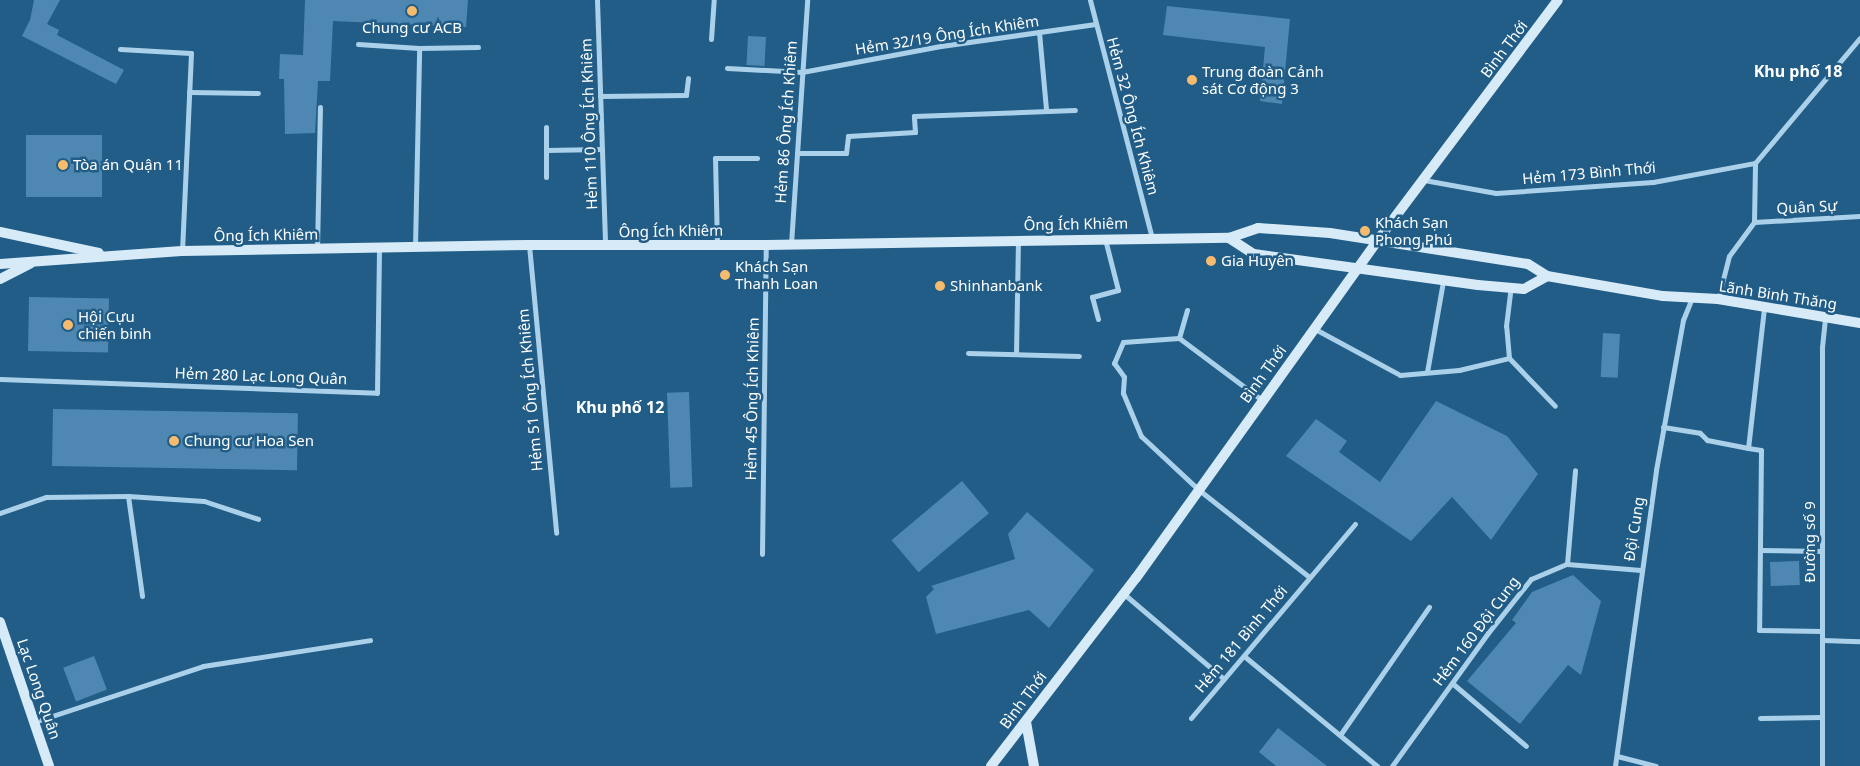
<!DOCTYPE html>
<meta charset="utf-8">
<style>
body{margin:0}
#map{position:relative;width:1860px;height:766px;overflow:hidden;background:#215d87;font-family:"Noto Sans",sans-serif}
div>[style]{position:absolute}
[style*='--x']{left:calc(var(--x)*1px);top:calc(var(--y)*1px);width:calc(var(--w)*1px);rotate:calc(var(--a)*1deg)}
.building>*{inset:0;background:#4e88b2;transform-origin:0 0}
.street>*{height:5px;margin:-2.5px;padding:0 2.5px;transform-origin:2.5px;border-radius:2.5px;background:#abd1ea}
.secondary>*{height:10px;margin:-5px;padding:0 5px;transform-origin:5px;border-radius:5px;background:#d6eaf8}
.dots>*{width:14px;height:14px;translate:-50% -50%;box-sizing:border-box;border:2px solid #215d87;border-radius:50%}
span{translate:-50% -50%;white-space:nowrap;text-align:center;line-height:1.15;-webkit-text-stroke:5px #215d87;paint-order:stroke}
.poi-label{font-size:15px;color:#fff}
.left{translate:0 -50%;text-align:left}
.street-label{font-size:15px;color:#fff}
.neighbourhood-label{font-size:16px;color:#fff;font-weight:700}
</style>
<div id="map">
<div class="building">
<i style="clip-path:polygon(34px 0,60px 0,47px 24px,59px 30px,57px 35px,124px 70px,116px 84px,22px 36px,30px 20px)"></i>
<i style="clip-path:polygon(305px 0,468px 0,466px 27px,333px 21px,330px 81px,318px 81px,315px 133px,285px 134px,284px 79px,279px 79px,280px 54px,303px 55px)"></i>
<i style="clip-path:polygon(1167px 6px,1290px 19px,1282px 104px,1260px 101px,1265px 47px,1163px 35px)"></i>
<i style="left:748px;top:36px;width:18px;height:29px;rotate:3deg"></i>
<i style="left:26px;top:135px;width:76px;height:62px"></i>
<i style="left:29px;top:297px;width:80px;height:54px;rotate:1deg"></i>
<i style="left:1603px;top:333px;width:17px;height:44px;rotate:3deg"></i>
<i style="left:689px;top:392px;width:95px;height:22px;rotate:88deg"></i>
<i style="clip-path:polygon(1436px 401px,1507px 436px,1538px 474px,1491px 540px,1452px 497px,1411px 541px,1286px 456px,1316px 419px,1347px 441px,1339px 452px,1380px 482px)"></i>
<i style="left:53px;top:409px;width:245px;height:57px;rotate:1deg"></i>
<i style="left:962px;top:481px;width:42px;height:92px;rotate:50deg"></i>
<i style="clip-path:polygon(1027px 512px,1094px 570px,1049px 628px,1029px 610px,936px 634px,926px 597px,934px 589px,931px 586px,1015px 559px,1008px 534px)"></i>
<i style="left:1799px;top:561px;width:24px;height:29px;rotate:88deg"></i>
<i style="clip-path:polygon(1573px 575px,1601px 601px,1581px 675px,1568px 665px,1520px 724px,1467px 681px,1516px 623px,1512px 620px,1532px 592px)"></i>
<i style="left:94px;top:656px;width:36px;height:33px;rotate:69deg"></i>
<i style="clip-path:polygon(1278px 728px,1327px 766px,1276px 766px,1259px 752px)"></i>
</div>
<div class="street">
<i style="--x:597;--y:0;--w:246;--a:88.1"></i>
<i style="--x:1090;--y:0;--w:246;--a:75.4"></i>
<i style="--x:1039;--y:32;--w:77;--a:84.8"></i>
<i style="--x:711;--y:39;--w:39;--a:-86"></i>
<i style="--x:358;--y:44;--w:61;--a:3.8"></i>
<i style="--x:419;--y:48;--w:59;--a:-1"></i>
<i style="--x:120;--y:49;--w:71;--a:3.2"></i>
<i style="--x:191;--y:53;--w:198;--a:92.6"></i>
<i style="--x:727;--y:68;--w:75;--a:3.1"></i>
<i style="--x:802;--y:72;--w:141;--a:-10.6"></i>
<i style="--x:941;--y:46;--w:156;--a:-8.1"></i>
<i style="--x:189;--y:92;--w:69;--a:0.8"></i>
<i style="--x:600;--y:96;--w:86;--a:-0.7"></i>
<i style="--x:686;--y:95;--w:17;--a:-83"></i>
<i style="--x:546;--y:127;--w:50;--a:90"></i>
<i style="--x:546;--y:150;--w:56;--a:-1"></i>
<i style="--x:797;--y:153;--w:49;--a:0"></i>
<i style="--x:846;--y:153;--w:17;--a:-83"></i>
<i style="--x:848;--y:136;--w:67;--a:-3.4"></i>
<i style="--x:915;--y:132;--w:16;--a:-94"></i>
<i style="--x:914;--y:116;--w:161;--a:-2.1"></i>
<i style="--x:1424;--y:180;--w:73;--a:10.2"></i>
<i style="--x:1496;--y:193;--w:157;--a:-4"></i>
<i style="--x:1653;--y:182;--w:104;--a:-10.6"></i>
<i style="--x:1754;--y:222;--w:106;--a:-3.2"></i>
<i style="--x:791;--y:244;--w:245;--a:-86.2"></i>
<i style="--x:529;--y:245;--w:289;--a:84.6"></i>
<i style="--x:717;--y:245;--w:87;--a:-91.3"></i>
<i style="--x:715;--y:158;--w:42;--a:0"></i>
<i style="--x:415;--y:247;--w:199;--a:-88.8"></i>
<i style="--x:317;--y:249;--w:142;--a:-88.8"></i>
<i style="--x:1718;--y:299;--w:44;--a:-75.7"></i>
<i style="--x:1729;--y:256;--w:42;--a:-53.7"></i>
<i style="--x:1754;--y:222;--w:59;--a:-89"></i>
<i style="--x:1755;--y:163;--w:163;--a:-50"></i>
<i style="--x:1764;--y:308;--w:141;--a:96.5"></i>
<i style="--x:1748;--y:448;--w:13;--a:9"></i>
<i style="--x:1761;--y:450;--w:180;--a:90.6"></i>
<i style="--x:1759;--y:630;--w:63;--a:0.9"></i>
<i style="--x:1187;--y:310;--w:29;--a:106"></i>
<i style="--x:1179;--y:338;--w:56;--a:175.9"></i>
<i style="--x:1123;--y:342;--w:23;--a:113"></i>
<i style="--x:1114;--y:363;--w:17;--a:54"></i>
<i style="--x:1124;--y:377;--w:16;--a:94"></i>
<i style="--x:1123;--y:393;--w:47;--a:67.3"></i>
<i style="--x:1141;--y:436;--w:79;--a:43"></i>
<i style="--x:1199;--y:490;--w:140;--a:38.3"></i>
<i style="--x:1098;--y:319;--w:23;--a:-105"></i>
<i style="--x:1092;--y:297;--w:27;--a:-15"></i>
<i style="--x:1118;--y:290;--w:53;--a:-104.3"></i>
<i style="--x:1315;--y:329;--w:97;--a:28.4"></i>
<i style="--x:1400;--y:375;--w:59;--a:-4.8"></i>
<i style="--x:1459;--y:370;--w:51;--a:-13.5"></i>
<i style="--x:1179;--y:338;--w:104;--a:36.8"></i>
<i style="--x:968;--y:353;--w:111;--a:1.5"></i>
<i style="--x:1016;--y:354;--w:113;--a:-89"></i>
<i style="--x:1509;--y:358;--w:32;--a:-95"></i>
<i style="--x:1506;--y:326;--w:38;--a:-83"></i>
<i style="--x:1509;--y:358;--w:66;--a:46.2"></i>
<i style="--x:1427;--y:372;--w:92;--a:-80"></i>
<i style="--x:0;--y:379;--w:377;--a:2.1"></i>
<i style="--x:377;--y:393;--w:144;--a:-89.2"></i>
<i style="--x:1663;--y:427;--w:37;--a:9"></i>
<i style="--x:1700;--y:433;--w:10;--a:45"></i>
<i style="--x:1707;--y:440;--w:42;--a:11"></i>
<i style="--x:128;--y:496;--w:101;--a:82"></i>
<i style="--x:0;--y:513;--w:49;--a:-19.2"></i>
<i style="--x:46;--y:497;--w:82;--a:-0.7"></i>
<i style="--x:128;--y:496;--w:76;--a:3.8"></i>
<i style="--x:204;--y:501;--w:57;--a:18.4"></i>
<i style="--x:1760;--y:550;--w:62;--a:0.9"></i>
<i style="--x:762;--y:554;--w:309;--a:-89.3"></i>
<i style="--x:1567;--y:564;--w:94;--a:-85.1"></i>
<i style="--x:1124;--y:594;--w:131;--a:40.4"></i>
<i style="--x:1822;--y:640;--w:38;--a:2"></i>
<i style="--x:1244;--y:656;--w:173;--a:39.6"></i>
<i style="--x:1452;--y:683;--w:97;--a:40.4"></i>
<i style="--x:1191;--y:718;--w:254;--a:-49.8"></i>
<i style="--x:1760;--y:718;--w:62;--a:-0.9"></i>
<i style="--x:34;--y:722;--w:178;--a:-18.3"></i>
<i style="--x:203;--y:666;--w:169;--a:-8.8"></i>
<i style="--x:1340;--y:735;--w:156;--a:-55.2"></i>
<i style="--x:1617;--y:756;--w:40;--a:14.4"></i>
<i style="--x:1392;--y:766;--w:164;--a:-54.2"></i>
<i style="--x:1488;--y:633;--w:69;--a:-51.5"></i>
<i style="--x:1531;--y:579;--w:39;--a:-23"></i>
<i style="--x:1567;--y:564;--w:74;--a:4.6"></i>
<i style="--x:1615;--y:766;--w:299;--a:-82.1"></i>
<i style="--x:1656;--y:470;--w:152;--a:-79.8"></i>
<i style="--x:1683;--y:320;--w:24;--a:-68"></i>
<i style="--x:1822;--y:766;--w:419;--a:-90"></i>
<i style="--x:1822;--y:347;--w:29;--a:-84"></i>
</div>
<div class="secondary">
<i style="--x:0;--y:232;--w:101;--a:12"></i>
<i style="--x:1229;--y:238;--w:30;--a:33"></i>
<i style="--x:1254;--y:254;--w:226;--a:7.9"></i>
<i style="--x:1478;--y:285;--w:46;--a:5"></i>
<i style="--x:1524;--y:289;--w:26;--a:-29"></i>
<i style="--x:0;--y:264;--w:182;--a:-4.1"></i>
<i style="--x:182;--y:251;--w:347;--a:-1"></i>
<i style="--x:529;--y:245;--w:237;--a:0"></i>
<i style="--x:766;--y:245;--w:463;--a:-0.9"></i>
<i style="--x:1229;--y:238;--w:31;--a:-19"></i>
<i style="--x:1258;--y:228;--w:72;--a:4"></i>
<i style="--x:1330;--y:233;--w:200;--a:8.9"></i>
<i style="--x:1528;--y:264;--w:22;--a:32"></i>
<i style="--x:1547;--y:276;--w:118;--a:9.8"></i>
<i style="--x:1663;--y:296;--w:55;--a:3.1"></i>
<i style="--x:1718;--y:299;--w:144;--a:9.6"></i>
<i style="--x:0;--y:279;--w:34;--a:-27"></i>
<i style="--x:0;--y:622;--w:152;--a:71.2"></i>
<i style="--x:1026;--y:722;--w:45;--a:79.7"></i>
<i style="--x:991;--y:766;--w:237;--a:-52.4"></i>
<i style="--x:1136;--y:578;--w:414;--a:-54.4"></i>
<i style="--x:1377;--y:241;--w:301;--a:-53.1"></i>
</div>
<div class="dots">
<i style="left:412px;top:11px;background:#f7bb6d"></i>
<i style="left:1192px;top:80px;background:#f7bb6d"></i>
<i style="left:63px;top:165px;background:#f7bb6d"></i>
<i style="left:1365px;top:231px;background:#f7bb6d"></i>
<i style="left:1211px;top:261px;background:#f7bb6d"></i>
<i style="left:725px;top:275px;background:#f7bb6d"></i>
<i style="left:940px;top:286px;background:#f7bb6d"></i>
<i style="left:68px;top:325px;background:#f7bb6d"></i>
<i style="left:174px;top:441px;background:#f7bb6d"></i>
</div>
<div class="poi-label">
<span style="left:412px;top:28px">Chung cư ACB</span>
<span class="left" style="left:1202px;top:80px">Trung đoàn Cảnh<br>sát Cơ động 3</span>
<span class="left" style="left:73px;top:165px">Tòa án Quận 11</span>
<span class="left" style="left:1375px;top:231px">Khách Sạn<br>Phong Phú</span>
<span class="left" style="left:1221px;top:261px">Gia Huyên</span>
<span class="left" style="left:735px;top:275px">Khách Sạn<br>Thanh Loan</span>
<span class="left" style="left:950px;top:286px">Shinhanbank</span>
<span class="left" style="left:78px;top:325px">Hội Cựu<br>chiến binh</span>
<span class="left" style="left:184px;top:441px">Chung cư Hoa Sen</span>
</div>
<div class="street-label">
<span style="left:947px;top:35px;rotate:-9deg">Hẻm 32/19 Ông Ích Khiêm</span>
<span style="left:1504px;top:49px;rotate:-53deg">Bình Thới</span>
<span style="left:1133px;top:116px;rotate:75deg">Hẻm 32 Ông Ích Khiêm</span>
<span style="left:786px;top:122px;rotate:-86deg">Hẻm 86 Ông Ích Khiêm</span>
<span style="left:589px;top:124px;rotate:-92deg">Hẻm 110 Ông Ích Khiêm</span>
<span style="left:1589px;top:173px;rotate:-5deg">Hẻm 173 Bình Thới</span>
<span style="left:1807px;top:207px;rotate:-3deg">Quân Sự</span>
<span style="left:1076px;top:224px;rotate:-1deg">Ông Ích Khiêm</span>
<span style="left:671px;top:231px;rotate:-1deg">Ông Ích Khiêm</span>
<span style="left:266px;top:235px;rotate:-1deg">Ông Ích Khiêm</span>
<span style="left:1778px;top:295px;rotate:9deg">Lãnh Binh Thăng</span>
<span style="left:1263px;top:374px;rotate:-54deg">Bình Thới</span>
<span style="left:261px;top:376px;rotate:2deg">Hẻm 280 Lạc Long Quân</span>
<span style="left:530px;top:390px;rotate:-95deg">Hẻm 51 Ông Ích Khiêm</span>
<span style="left:752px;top:399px;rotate:-89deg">Hẻm 45 Ông Ích Khiêm</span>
<span style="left:1634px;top:529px;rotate:-81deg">Đội Cung</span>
<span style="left:1810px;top:542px;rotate:-90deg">Đường số 9</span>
<span style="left:1476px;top:631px;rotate:-53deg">Hẻm 160 Đội Cung</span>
<span style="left:1241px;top:639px;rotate:-50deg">Hẻm 181 Bình Thới</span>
<span style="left:39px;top:689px;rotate:71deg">Lạc Long Quân</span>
<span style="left:1023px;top:700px;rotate:-53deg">Bình Thới</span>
</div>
<div class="neighbourhood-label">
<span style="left:1798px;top:71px">Khu phố 18</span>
<span style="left:620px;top:407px">Khu phố 12</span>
</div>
</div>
